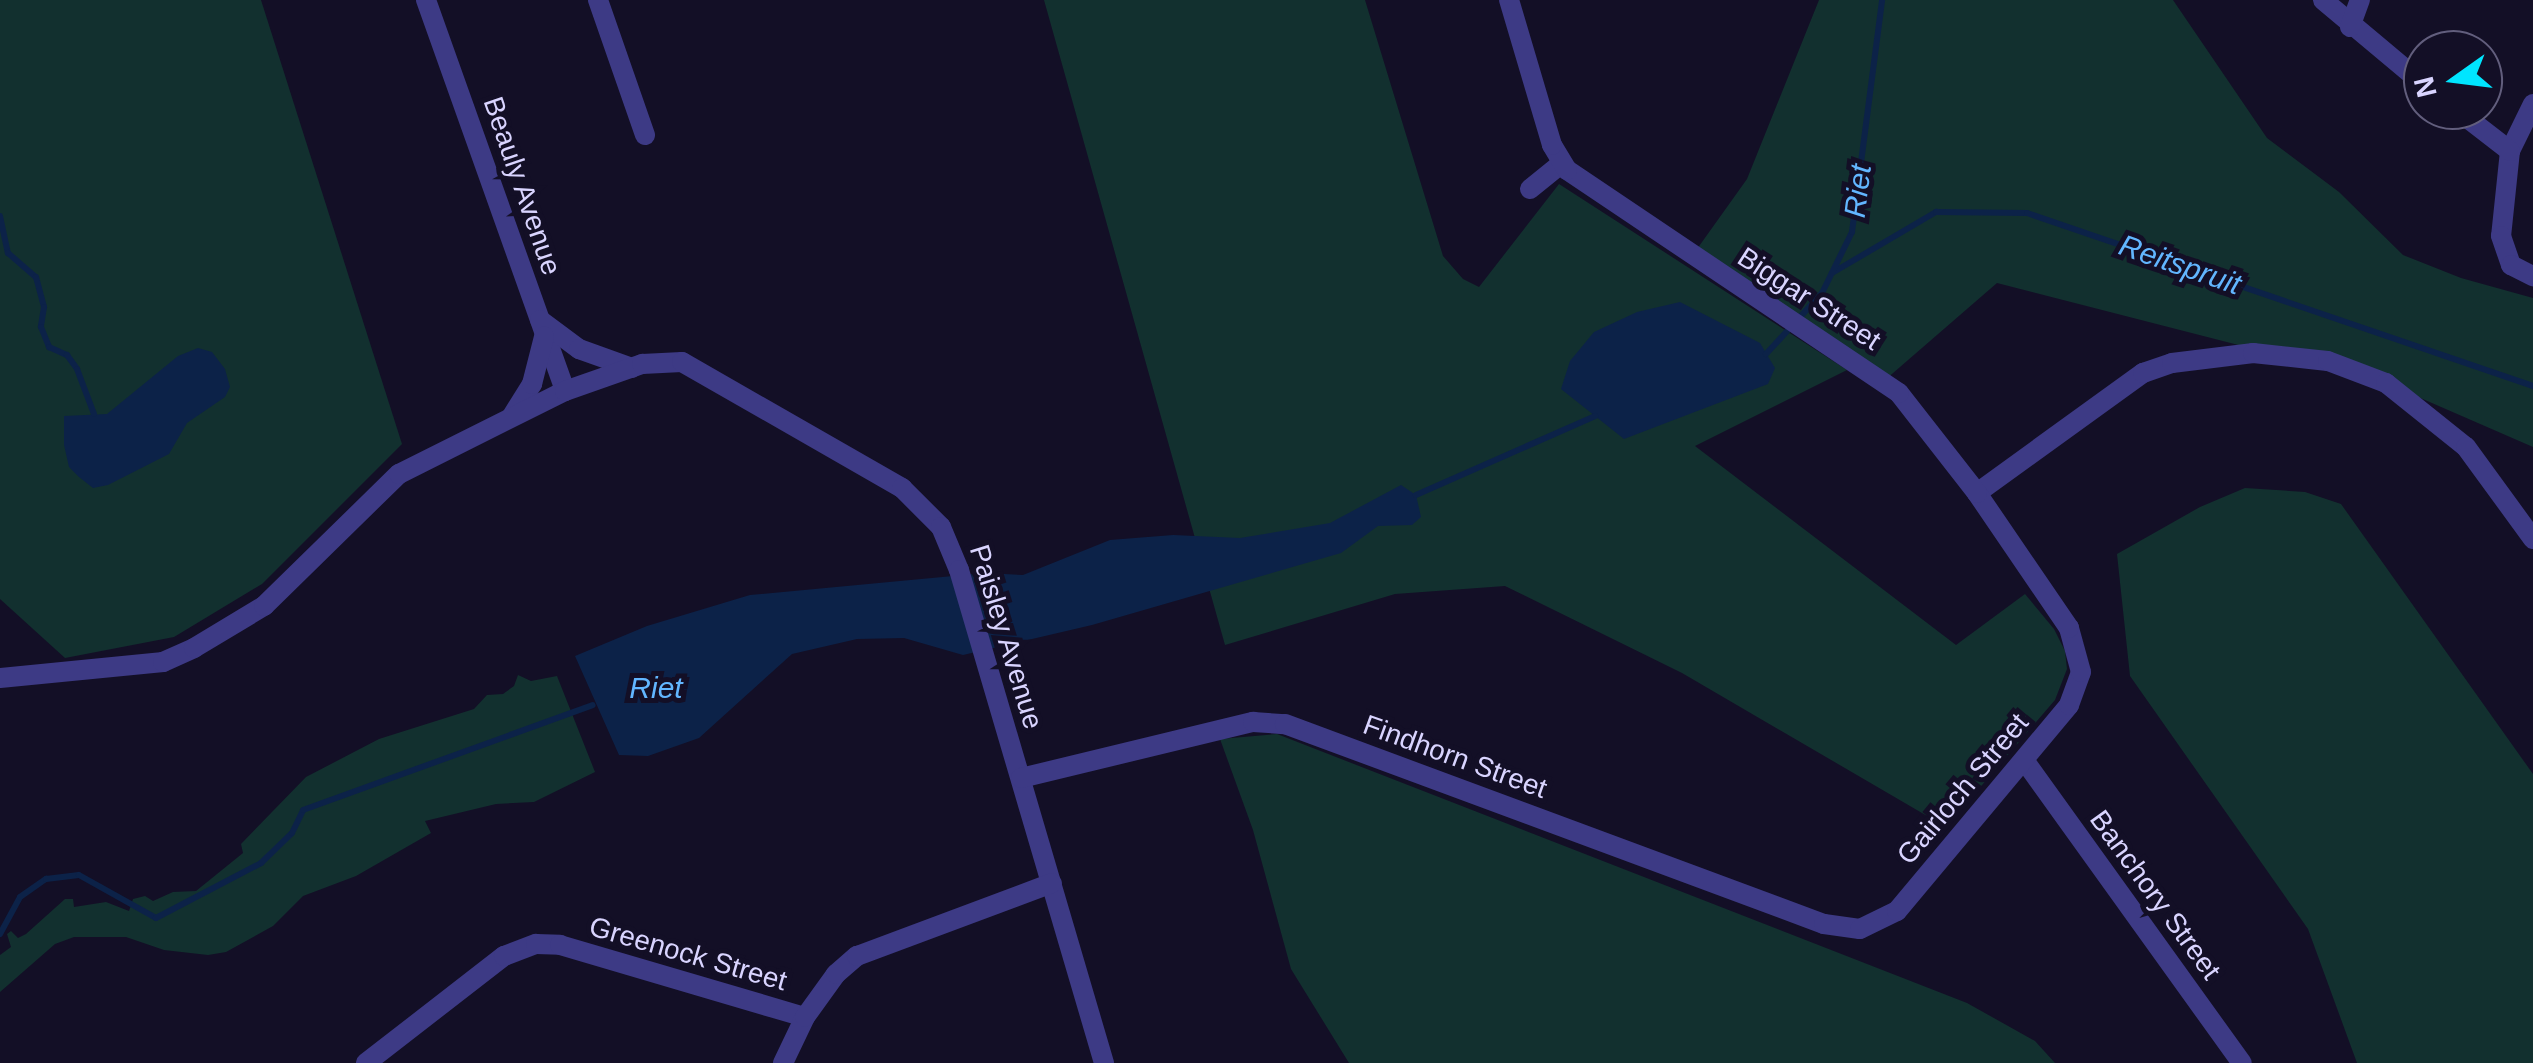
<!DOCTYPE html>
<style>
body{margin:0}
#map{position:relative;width:2533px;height:1063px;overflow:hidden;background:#130f26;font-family:Arial,sans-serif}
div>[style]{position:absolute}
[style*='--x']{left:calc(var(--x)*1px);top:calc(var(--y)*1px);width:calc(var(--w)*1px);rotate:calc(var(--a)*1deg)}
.green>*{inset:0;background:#12302f}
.water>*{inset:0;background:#0c2248}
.stream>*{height:6px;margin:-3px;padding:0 3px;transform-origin:3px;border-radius:3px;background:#0c2248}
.minor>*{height:20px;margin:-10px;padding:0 10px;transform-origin:10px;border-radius:10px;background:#3d3a85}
span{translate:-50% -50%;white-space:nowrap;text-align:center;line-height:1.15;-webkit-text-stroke:10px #130f26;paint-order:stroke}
.street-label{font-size:28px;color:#d9d4ff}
.water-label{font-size:30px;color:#62b6ff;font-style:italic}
.north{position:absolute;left:2403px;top:30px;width:100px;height:100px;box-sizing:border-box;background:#130f26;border:2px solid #625e7d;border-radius:50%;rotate:256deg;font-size:28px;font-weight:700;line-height:40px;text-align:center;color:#d9d4ff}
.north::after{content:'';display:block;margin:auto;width:35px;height:45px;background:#00e5ff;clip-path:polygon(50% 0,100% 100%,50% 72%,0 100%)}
</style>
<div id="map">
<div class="green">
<i style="clip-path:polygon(0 0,261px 0,402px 444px,262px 584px,174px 637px,65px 658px,0 599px)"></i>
<i style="clip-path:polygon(1044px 0,1365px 0,1443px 256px,1463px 279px,1479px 287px,1559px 184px,1847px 370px,1695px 446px,1956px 645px,2025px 594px,2054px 629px,2065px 651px,2067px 669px,2055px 700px,1946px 827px,1682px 673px,1505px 586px,1395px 594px,1225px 645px)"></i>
<i style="clip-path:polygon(1819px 0,2173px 0,2267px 138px,2339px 192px,2403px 255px,2461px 278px,2533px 298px,2533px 447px,2386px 383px,1997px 283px,1885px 380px,1692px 256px,1747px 179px)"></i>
<i style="clip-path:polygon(2245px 488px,2305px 492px,2341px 504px,2533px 774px,2533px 1063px,2357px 1063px,2308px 929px,2130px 676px,2117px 554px,2200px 507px)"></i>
<i style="clip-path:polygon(518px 675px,531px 681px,557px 676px,595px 772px,534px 802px,496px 804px,425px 821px,431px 833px,356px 876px,303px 896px,273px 926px,226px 952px,208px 955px,164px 950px,126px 937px,74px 937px,55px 944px,0 992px,0 955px,11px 947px,7px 934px,11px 931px,18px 938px,26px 934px,65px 899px,73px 899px,74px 907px,106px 902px,129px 911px,133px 899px,145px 896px,153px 901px,173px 892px,196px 891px,243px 853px,241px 844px,306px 777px,379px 739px,474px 709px,487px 695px,503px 694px,514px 686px)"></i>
<i style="clip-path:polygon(1277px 734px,1967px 1003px,2035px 1041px,2055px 1063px,1349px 1063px,1291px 969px,1253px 830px,1220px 739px)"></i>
</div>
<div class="water">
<i style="clip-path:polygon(1680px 302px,1760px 343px,1775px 368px,1768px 384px,1624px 439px,1561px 389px,1570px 361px,1594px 332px,1637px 312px)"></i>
<i style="clip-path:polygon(198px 348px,212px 352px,225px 369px,230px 387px,225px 397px,187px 423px,169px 454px,108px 485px,93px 488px,79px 477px,69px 467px,64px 445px,64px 416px,107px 414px,178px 356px)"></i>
<i style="clip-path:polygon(1401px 485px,1416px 495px,1421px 517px,1412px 525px,1378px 526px,1341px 553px,1092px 625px,963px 655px,904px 638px,857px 639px,792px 654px,699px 738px,648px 756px,619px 755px,575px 656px,647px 626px,750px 595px,985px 573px,1023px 575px,1110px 540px,1173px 535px,1240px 538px,1330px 523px)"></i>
</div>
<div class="stream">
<i style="--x:0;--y:216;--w:38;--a:78"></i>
<i style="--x:8;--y:253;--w:37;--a:41"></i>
<i style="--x:36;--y:277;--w:31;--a:75"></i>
<i style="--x:44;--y:307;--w:20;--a:99"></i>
<i style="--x:41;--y:327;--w:22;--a:68"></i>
<i style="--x:49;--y:347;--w:20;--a:24"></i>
<i style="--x:67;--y:355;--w:17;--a:54"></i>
<i style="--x:77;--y:369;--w:48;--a:69.3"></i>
<i style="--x:1832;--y:273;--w:121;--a:-30.4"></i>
<i style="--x:1936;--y:212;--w:91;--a:0.6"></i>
<i style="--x:2027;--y:213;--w:535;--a:18.88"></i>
<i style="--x:1766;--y:354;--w:83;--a:-47.4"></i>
<i style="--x:1822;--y:293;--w:68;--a:-63.8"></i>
<i style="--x:1852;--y:232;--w:234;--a:-82.6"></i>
<i style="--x:1416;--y:495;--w:196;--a:-23.8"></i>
<i style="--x:0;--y:934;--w:42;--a:-61.6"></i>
<i style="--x:20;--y:897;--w:32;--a:-35"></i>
<i style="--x:46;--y:879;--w:33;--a:-7"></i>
<i style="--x:79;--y:875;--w:88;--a:29.2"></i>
<i style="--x:156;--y:918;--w:119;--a:-27.6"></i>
<i style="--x:261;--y:863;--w:43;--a:-44.1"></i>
<i style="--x:292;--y:833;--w:25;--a:-64"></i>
<i style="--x:303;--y:810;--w:308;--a:-19.9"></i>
</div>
<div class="minor">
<i style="--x:426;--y:0;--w:415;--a:70.4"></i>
<i style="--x:598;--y:0;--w:143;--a:70.8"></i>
<i style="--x:2323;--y:0;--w:131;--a:40"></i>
<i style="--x:2350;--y:27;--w:29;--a:-70"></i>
<i style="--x:2533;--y:104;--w:52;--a:116.1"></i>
<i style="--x:2510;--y:151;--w:85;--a:96"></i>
<i style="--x:2501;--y:236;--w:31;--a:71"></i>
<i style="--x:2511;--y:265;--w:25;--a:27"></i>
<i style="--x:2457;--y:110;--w:67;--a:37.7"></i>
<i style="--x:1530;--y:189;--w:41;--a:-39.1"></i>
<i style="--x:540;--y:320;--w:49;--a:36.6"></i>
<i style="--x:579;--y:349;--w:56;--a:19.7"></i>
<i style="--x:512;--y:416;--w:38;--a:-58"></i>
<i style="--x:532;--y:384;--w:49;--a:-75.7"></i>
<i style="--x:1977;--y:493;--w:205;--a:-35.9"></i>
<i style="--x:2143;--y:373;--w:31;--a:-19"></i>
<i style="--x:2172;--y:363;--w:82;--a:-7"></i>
<i style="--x:2253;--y:353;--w:75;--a:6.1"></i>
<i style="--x:2328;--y:361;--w:62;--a:20.8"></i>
<i style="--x:2386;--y:383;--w:102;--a:38.7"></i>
<i style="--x:2466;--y:447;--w:114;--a:53.9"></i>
<i style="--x:0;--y:678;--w:164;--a:-5.6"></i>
<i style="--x:163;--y:662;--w:34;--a:-24"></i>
<i style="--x:194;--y:648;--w:82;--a:-31"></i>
<i style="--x:264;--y:606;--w:189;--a:-44.4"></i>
<i style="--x:399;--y:474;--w:186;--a:-26.6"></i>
<i style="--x:565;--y:391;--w:82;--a:-19.3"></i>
<i style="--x:642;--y:364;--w:40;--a:-2.9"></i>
<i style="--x:682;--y:362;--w:254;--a:29.8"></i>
<i style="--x:902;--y:488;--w:55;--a:45"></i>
<i style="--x:941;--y:527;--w:47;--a:67.3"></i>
<i style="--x:959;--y:570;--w:514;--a:73.61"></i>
<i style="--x:2024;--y:760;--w:373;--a:54.3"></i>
<i style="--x:1021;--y:778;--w:239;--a:-13.6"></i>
<i style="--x:1253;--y:722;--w:32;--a:4"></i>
<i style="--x:1285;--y:724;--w:575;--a:20.36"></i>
<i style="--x:1824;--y:924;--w:36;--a:8"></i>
<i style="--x:1860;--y:929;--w:41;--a:-25.9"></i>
<i style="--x:1897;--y:911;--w:268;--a:-50.1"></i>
<i style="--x:2069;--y:705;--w:35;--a:-70"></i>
<i style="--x:2081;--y:672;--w:46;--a:-105.3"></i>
<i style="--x:2069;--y:628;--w:163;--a:-124.3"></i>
<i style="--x:1977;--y:493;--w:127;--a:-128"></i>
<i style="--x:1899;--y:393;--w:400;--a:-146.1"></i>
<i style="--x:1567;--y:170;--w:29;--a:-121"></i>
<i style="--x:1552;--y:145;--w:151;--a:-106.5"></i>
<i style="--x:366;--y:1063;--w:175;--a:-37.8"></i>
<i style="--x:504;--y:956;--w:34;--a:-21"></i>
<i style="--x:536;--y:944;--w:24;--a:2"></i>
<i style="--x:560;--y:945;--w:255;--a:16.4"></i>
<i style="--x:783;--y:1063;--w:51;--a:-64.4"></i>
<i style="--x:805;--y:1017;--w:53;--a:-54.2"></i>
<i style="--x:836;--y:974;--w:28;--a:-41"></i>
<i style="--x:857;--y:956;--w:208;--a:-20.5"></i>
</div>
<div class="street-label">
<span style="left:522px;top:186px;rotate:71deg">Beauly Avenue</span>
<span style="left:1809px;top:299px;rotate:33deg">Biggar Street</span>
<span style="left:1006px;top:637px;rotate:73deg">Paisley Avenue</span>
<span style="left:1455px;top:757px;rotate:20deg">Findhorn Street</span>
<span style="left:1963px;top:789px;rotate:-50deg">Gairloch Street</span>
<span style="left:2155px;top:895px;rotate:54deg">Banchory Street</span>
<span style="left:688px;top:954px;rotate:16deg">Greenock Street</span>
</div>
<div class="water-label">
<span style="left:1858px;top:191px;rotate:-83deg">Riet</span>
<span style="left:2180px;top:265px;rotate:19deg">Reitspruit</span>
<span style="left:656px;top:688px">Riet</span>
</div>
<div class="north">N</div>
</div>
